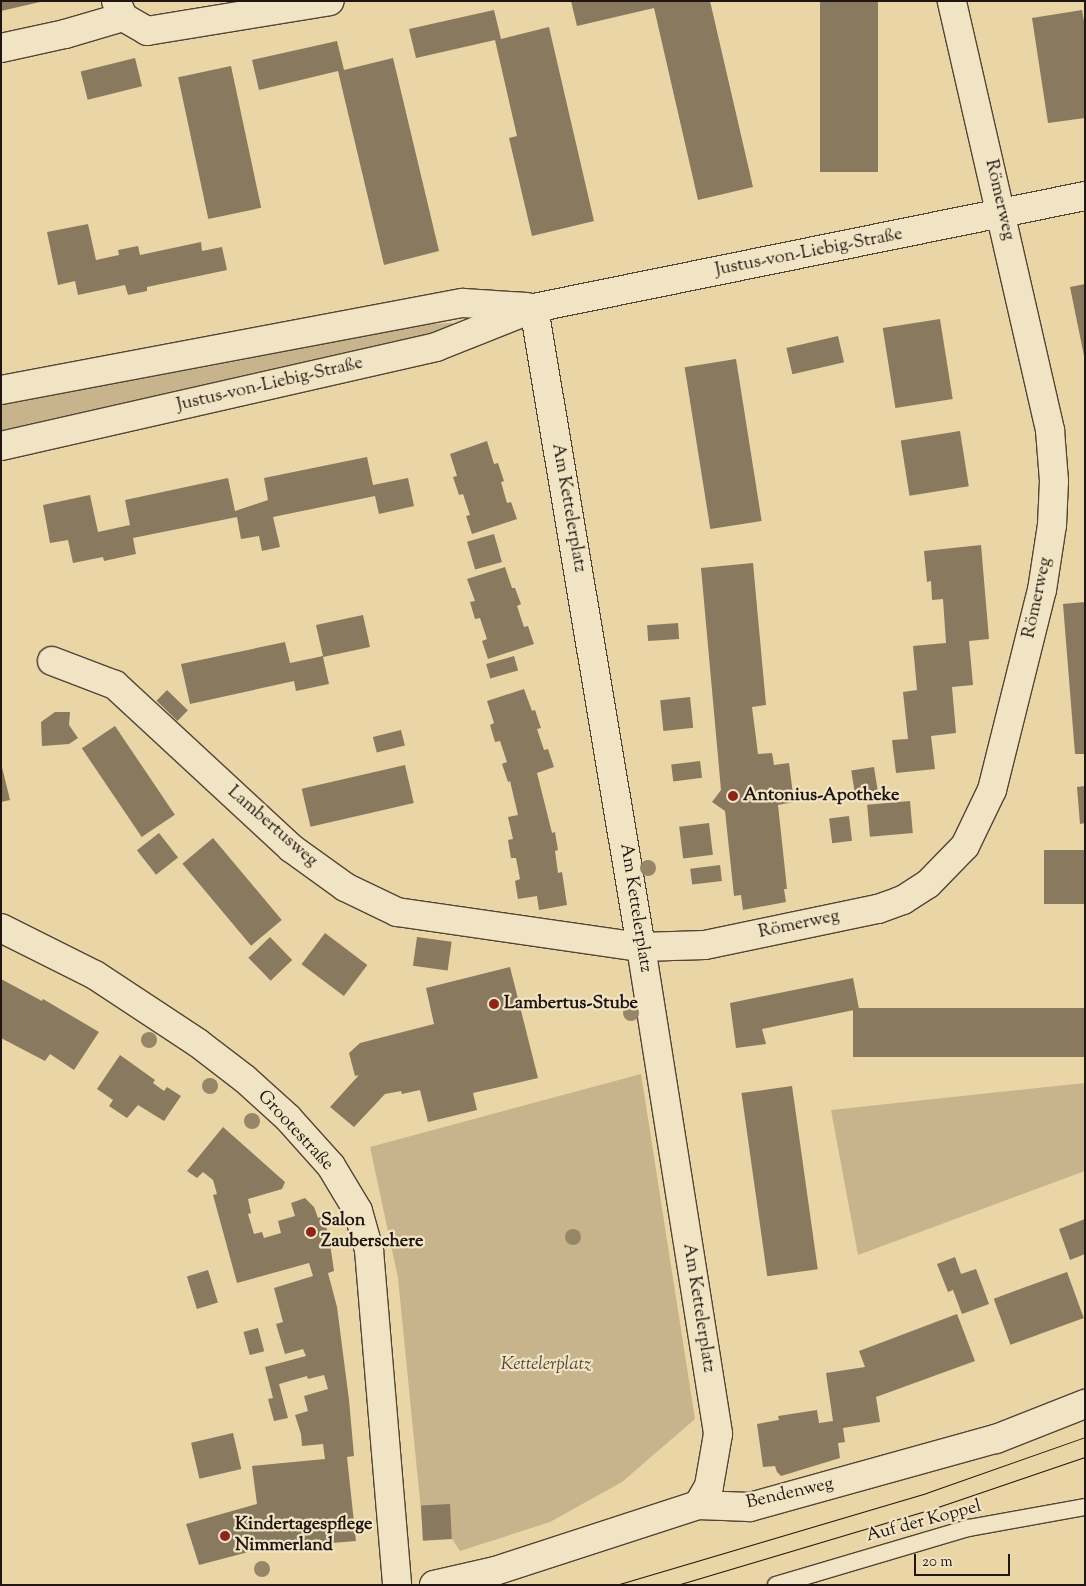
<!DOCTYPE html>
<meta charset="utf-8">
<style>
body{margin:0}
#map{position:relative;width:1086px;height:1586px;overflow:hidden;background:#ead5a6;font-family:"Sorts Mill Goudy",serif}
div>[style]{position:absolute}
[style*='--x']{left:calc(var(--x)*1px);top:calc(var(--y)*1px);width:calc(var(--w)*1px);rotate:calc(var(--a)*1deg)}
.green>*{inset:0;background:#c8b48c}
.building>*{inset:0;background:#89795e;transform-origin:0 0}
.roads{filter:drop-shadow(1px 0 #524536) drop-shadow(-1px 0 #524536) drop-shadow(0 1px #524536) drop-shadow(0 -1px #524536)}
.service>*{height:16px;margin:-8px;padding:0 8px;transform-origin:8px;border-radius:8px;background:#f1e4c5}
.minor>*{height:28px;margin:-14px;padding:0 14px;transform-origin:14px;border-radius:14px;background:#f1e4c5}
.tertiary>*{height:28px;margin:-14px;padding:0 14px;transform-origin:14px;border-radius:14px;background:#f1e4c5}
.secondary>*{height:28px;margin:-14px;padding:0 14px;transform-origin:14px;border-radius:14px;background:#f1e4c5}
.tram>*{height:1px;margin:-0.5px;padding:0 0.5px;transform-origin:0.5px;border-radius:0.5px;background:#201510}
.trees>*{width:16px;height:16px;margin:-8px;border-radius:50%;background:#968668}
.dots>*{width:14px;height:14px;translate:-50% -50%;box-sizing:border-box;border:2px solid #f1e4c5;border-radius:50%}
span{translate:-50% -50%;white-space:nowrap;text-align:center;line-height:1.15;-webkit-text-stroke:4.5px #f1e4c5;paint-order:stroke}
.street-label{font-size:18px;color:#201510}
.poi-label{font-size:18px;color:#201510;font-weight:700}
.left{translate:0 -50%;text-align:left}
.park-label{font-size:18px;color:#524535;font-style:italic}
.frame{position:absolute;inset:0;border:2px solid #201510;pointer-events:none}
.scale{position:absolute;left:914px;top:1554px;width:96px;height:22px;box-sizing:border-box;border:2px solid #201510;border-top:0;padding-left:6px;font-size:15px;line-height:18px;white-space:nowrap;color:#201510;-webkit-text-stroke:4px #f1e4c5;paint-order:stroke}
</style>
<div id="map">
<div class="green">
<i style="clip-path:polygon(452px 323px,452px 328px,449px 332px,1px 434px,1px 404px,233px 362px,381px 332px,430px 324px)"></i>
<i style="clip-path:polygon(641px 1074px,695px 1419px,622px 1482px,550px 1522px,460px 1551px,452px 1539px,424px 1541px,398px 1278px,370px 1147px)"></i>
<i style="clip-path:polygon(1085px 1083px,1085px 1171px,858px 1255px,831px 1110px)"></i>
</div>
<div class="building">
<i style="clip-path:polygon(1px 1px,39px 1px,40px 2px,1px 11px)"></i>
<i style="clip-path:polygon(571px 1px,710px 1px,753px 187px,698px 200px,654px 8px,577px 26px)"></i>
<i style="left:820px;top:1px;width:58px;height:171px"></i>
<i style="clip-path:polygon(494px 10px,501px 39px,549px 27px,594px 221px,532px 236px,509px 138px,517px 136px,495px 40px,416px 58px,409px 29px)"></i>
<i style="clip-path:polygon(1082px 10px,1085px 27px,1085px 118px,1048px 123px,1032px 18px)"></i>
<i style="clip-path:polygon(337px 41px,344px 70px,393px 58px,439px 251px,384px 265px,338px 71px,259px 90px,252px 60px)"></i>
<i style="left:135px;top:58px;width:29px;height:56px;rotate:76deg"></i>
<i style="left:231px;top:66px;width:145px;height:54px;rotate:78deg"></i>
<i style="clip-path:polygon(88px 224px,96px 260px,119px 255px,118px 250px,138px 246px,140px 255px,201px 242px,202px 251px,222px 247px,227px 270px,147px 287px,147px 291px,128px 295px,125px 285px,78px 295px,75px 281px,58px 285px,47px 232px)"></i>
<i style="clip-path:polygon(1085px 284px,1085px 356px,1084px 356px,1070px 287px)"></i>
<i style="left:940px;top:319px;width:81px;height:58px;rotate:81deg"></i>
<i style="left:838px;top:336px;width:27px;height:53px;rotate:77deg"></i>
<i style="left:736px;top:359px;width:164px;height:52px;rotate:81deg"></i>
<i style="left:960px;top:431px;width:56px;height:60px;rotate:81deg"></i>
<i style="clip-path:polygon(487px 441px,494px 464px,498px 463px,504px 481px,501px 482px,507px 503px,511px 502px,517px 519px,472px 534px,466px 516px,470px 515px,463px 494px,459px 495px,453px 477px,457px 476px,450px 454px)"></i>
<i style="clip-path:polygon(367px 457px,373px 485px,408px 478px,414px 506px,379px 514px,375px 496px,273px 517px,280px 547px,262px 551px,259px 536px,241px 539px,237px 517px,133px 538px,136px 554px,104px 561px,103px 557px,73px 563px,68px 540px,50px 543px,43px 505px,90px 495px,98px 532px,130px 525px,125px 500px,228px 478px,235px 511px,268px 500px,264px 478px)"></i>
<i style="left:494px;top:534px;width:29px;height:28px;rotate:74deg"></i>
<i style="clip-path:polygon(981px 545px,989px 639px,969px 641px,973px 685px,952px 687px,956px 733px,931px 736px,935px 769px,896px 773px,892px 740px,908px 739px,903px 692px,917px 690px,913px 646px,946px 643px,943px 599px,932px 600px,931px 581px,927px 582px,924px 551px)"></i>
<i style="clip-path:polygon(753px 563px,766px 705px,752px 707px,758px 754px,772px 753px,774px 765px,789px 763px,794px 802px,778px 805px,787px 889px,784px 889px,786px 902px,743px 910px,741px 895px,734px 896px,725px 811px,712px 802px,721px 790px,701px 568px)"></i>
<i style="clip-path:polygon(505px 567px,512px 588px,515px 588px,521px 604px,517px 606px,524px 627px,528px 626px,534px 644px,488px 659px,482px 641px,487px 639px,480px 618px,475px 619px,470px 602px,475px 601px,467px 579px)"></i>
<i style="clip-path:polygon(1085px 602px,1085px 754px,1075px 754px,1063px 604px)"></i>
<i style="clip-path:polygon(363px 615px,370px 647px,323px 657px,329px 684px,296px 691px,294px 681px,190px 704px,181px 664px,285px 642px,290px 663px,323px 656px,316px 625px)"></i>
<i style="left:678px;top:623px;width:16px;height:31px;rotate:86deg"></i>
<i style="left:514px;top:656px;width:15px;height:29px;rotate:74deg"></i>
<i style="clip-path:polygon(524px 689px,532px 711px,535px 710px,541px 728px,537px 729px,544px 750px,548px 749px,554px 767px,537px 773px,552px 833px,555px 832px,558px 850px,555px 851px,558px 873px,562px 872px,567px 905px,539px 910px,537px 896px,518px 899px,515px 881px,520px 879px,516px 858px,511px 858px,508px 840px,513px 839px,508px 817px,518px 815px,510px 781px,508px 782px,502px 764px,507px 762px,500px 741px,495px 742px,490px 725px,494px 723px,487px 701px)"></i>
<i style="left:167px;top:690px;width:29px;height:15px;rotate:44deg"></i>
<i style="left:690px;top:697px;width:31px;height:30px;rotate:84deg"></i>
<i style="clip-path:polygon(55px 712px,70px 712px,69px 725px,78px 738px,69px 744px,42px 746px,41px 722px)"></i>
<i style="left:115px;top:726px;width:107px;height:40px;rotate:56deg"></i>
<i style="left:401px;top:730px;width:16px;height:29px;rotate:76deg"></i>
<i style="left:700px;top:761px;width:17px;height:29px;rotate:83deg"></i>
<i style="clip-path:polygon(1px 763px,10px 800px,1px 802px)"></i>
<i style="left:405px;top:765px;width:39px;height:106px;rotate:77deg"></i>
<i style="left:874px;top:767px;width:24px;height:23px;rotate:81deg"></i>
<i style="clip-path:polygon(1085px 786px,1085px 823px,1080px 824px,1077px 787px)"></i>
<i style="left:910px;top:801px;width:32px;height:43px;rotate:85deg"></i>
<i style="left:849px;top:816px;width:25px;height:20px;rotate:83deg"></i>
<i style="left:709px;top:823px;width:32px;height:30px;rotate:83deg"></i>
<i style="left:159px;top:833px;width:31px;height:28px;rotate:52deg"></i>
<i style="left:213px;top:838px;width:107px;height:40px;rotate:50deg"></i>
<i style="left:1085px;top:850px;width:54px;height:41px;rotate:90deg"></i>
<i style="left:720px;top:865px;width:16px;height:30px;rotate:83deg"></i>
<i style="left:325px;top:933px;width:53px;height:39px;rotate:37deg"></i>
<i style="left:270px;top:937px;width:32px;height:30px;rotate:46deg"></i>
<i style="left:417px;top:937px;width:35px;height:29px;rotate:8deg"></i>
<i style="clip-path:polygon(510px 967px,538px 1078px,473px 1093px,477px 1110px,428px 1122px,420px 1090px,402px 1094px,401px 1091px,385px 1094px,354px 1127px,330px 1107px,359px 1075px,355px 1076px,349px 1053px,360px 1043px,434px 1024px,426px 988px)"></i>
<i style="clip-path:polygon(853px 978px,859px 1009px,762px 1029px,766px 1044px,736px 1048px,730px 1003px)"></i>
<i style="clip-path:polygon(1px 979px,42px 1001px,43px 999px,99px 1032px,74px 1070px,50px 1054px,45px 1061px,1px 1038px)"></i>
<i style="left:1085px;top:1008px;width:49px;height:232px;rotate:90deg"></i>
<i style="clip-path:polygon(120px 1055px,155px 1080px,153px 1083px,164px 1091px,167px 1087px,181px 1096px,164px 1121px,138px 1105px,127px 1118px,109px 1106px,113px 1100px,97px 1089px)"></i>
<i style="left:792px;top:1086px;width:185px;height:51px;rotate:82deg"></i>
<i style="clip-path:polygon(223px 1127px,285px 1182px,282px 1189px,248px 1199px,251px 1213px,248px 1214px,254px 1234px,262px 1232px,264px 1238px,281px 1233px,278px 1221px,295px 1216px,291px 1203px,305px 1198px,314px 1207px,318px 1218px,323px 1216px,329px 1237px,334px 1271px,328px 1273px,337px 1307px,349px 1400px,354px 1456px,347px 1457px,356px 1541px,260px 1549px,199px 1565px,186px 1524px,257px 1504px,252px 1466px,325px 1459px,323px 1444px,302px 1446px,301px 1434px,295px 1415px,308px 1411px,304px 1396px,328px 1389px,324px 1375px,308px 1379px,307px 1376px,279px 1384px,288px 1418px,274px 1421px,268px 1399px,273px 1398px,265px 1367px,306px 1356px,303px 1349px,285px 1354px,276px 1324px,283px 1322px,274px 1288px,313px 1276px,309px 1263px,237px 1283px,213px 1195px,217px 1194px,213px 1180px,203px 1172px,197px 1178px,187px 1171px)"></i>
<i style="clip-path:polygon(1085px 1219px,1085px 1254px,1070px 1260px,1059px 1229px)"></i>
<i style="clip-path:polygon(955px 1257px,961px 1274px,976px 1269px,989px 1304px,962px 1314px,953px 1290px,948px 1292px,937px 1264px)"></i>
<i style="left:208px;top:1270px;width:34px;height:22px;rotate:73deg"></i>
<i style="left:1067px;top:1272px;width:49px;height:78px;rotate:70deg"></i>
<i style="clip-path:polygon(957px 1314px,975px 1361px,876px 1397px,880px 1422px,843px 1428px,845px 1442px,838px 1443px,840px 1458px,781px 1476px,777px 1472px,775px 1466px,763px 1467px,757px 1424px,779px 1420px,778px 1416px,817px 1410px,819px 1423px,833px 1421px,826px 1373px,865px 1367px,859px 1351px)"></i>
<i style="left:258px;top:1328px;width:24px;height:15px;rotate:75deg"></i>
<i style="left:233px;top:1433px;width:37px;height:43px;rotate:77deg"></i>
<i style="left:450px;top:1504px;width:35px;height:29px;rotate:87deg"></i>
</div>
<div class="roads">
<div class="service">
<i style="--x:776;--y:1585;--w:201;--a:-16.5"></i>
<i style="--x:969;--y:1528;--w:118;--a:-10.3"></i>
</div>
<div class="minor">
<i style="--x:116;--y:1;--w:17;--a:66"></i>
<i style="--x:123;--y:17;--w:28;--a:30"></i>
<i style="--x:147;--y:31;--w:185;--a:-9.3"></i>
<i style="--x:1;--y:48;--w:66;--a:-12.3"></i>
<i style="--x:65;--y:34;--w:60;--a:-16.3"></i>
<i style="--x:534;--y:308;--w:648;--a:80.49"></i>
<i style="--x:641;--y:947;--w:493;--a:81"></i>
<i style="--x:718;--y:1434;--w:53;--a:99.8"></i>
<i style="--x:709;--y:1486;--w:22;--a:120"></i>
<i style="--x:52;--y:661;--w:67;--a:20.9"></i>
<i style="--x:115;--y:685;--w:240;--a:42.8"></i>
<i style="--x:291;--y:848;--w:67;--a:35.8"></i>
<i style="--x:345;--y:887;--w:58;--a:25.7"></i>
<i style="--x:397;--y:912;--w:246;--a:8.2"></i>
<i style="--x:641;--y:947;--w:64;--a:-1.8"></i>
<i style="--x:705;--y:945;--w:177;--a:-11.8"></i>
<i style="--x:878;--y:909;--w:27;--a:-20"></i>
<i style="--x:903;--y:900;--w:30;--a:-33"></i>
<i style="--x:928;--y:884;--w:53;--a:-45.8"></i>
<i style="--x:965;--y:846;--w:62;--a:-64.3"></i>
<i style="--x:992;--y:790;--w:206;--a:-76"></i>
<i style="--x:1042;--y:590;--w:66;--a:-81.3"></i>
<i style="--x:1052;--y:525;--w:44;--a:-87.4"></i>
<i style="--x:1054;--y:481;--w:51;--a:-94.5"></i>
<i style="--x:1050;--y:430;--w:440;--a:-102.9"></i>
<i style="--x:434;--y:1585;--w:63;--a:-12.9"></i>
<i style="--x:495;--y:1571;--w:213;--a:-18"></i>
<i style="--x:698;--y:1505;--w:52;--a:2.2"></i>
<i style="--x:750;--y:1507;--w:255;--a:-15.5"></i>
<i style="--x:996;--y:1439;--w:96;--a:-21.5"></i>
</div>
<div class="tertiary">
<i style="--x:1;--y:928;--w:105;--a:26.6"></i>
<i style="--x:95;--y:975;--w:123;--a:33.4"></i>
<i style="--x:198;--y:1043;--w:59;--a:37.5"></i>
<i style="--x:245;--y:1079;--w:58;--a:42.2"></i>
<i style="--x:288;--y:1118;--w:64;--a:48.1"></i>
<i style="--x:331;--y:1166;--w:52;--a:59"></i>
<i style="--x:358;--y:1211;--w:41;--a:74.2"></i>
<i style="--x:369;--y:1250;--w:336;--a:85.2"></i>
</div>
<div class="secondary">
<i style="--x:1;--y:390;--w:470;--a:-10.7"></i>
<i style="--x:463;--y:303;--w:64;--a:3.6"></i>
<i style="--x:1;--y:446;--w:446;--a:-12.8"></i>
<i style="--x:436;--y:347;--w:105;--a:-21.7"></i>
<i style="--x:534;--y:308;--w:562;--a:-11.49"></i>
</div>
</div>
<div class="tram">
<i style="--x:616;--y:1585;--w:323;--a:-16.5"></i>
<i style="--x:926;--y:1493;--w:169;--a:-19.4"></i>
<i style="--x:677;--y:1585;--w:266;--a:-16.6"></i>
<i style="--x:932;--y:1509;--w:162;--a:-18.8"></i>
</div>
<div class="trees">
<i style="left:648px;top:868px"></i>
<i style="left:631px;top:1013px"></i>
<i style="left:149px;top:1040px"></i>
<i style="left:210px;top:1086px"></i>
<i style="left:252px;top:1121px"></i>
<i style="left:573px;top:1237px"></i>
<i style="left:262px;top:1569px"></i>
</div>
<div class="dots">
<i style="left:733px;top:796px;background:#8f2418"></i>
<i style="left:494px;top:1004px;background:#8f2418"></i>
<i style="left:311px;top:1232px;background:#8f2418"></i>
<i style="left:225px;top:1536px;background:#8f2418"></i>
</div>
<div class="street-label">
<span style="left:999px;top:200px;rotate:77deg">Römerweg</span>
<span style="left:809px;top:253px;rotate:-11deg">Justus-von-Liebig-Straße</span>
<span style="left:270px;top:385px;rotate:-13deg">Justus-von-Liebig-Straße</span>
<span style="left:568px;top:508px;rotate:80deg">Am Kettelerplatz</span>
<span style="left:1038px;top:598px;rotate:-78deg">Römerweg</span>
<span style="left:272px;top:827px;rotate:41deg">Lambertusweg</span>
<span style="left:635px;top:908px;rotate:81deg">Am Kettelerplatz</span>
<span style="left:799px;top:925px;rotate:-12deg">Römerweg</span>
<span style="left:295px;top:1131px;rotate:47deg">Grootestraße</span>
<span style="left:698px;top:1308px;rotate:81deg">Am Kettelerplatz</span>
<span style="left:790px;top:1494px;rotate:-13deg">Bendenweg</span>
<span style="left:924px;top:1522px;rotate:-15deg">Auf der Koppel</span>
</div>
<div class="poi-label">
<span class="left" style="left:743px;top:796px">Antonius-Apotheke</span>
<span class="left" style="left:504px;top:1004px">Lambertus-Stube</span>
<span class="left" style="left:321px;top:1232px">Salon<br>Zauberschere</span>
<span class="left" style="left:235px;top:1536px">Kindertagespflege<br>Nimmerland</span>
</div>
<div class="park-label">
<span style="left:546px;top:1365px">Kettelerplatz</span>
</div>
<div class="frame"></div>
<div class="scale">20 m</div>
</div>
